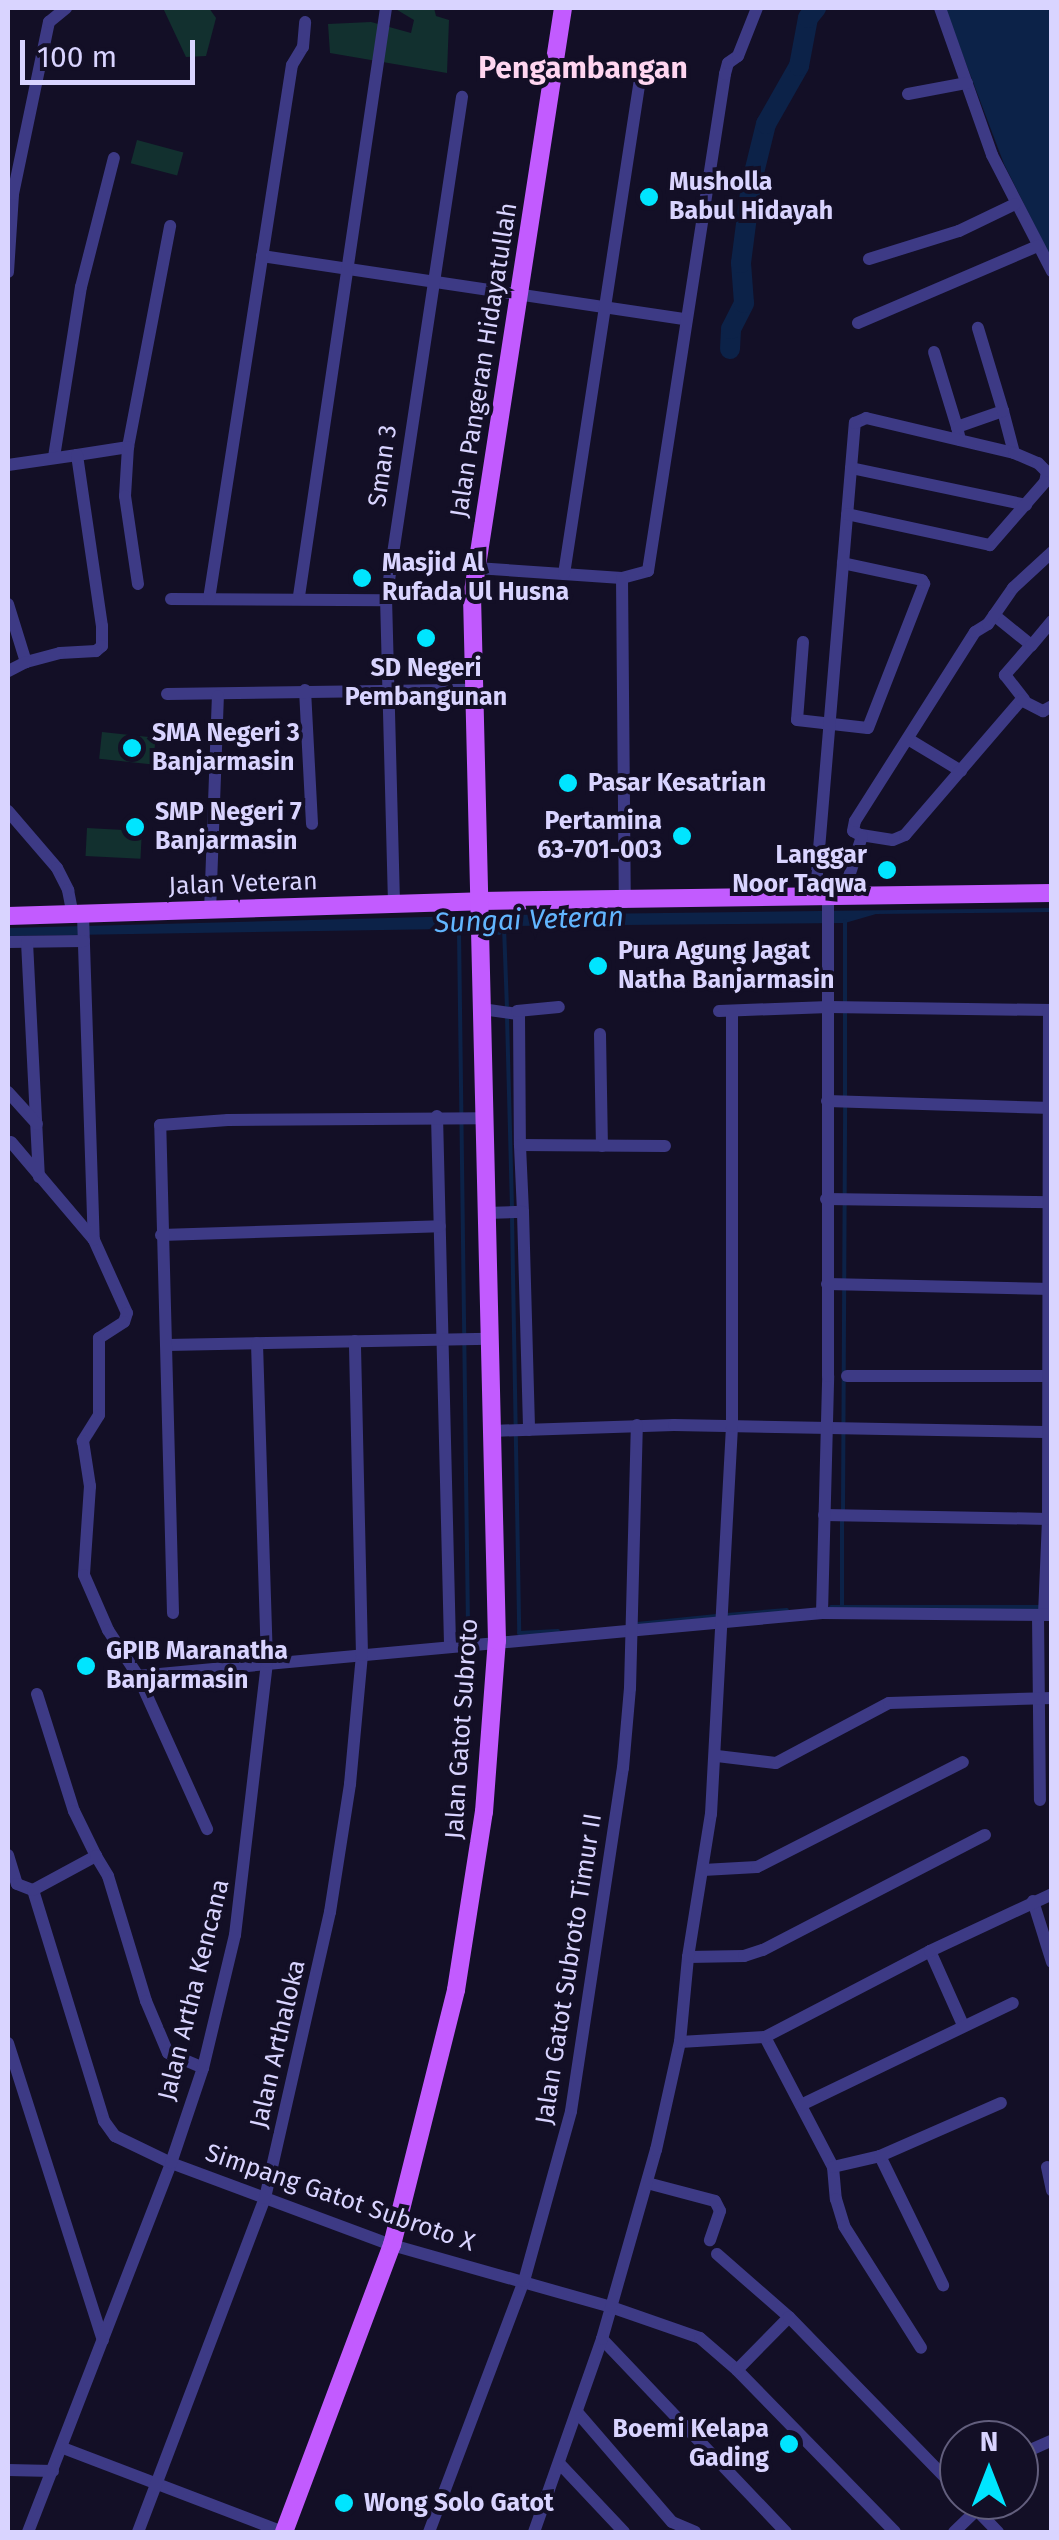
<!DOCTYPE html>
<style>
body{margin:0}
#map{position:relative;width:1059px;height:2540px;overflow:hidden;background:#130f26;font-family:"Fira Sans",sans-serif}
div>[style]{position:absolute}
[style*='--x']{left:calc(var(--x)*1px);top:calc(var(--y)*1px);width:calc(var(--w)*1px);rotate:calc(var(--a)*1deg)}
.green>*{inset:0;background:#12302f;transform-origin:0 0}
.water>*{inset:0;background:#0c2248}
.stream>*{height:4px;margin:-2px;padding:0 2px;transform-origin:2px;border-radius:2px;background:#0c2248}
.river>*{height:20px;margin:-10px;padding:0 10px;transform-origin:10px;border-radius:10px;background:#0c2248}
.minor>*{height:12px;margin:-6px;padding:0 6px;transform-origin:6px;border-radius:6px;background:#3d3a85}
.major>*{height:18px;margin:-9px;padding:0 9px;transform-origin:9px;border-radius:9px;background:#c25bff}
.dots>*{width:28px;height:28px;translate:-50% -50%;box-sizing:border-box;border:5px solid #130f26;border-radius:50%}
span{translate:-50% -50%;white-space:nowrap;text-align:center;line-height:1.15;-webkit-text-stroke:8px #130f26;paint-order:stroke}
.poi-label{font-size:25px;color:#d9d4ff;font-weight:700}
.left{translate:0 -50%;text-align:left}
.right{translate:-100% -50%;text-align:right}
.street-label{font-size:25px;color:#d9d4ff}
.water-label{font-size:28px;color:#62b6ff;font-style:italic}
.quarter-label{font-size:30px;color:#ffd6f0;font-weight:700}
.frame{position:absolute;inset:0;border:10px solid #d9d4ff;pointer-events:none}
.north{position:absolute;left:939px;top:2420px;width:100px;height:100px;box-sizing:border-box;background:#130f26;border:2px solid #625e7d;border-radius:50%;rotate:0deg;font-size:28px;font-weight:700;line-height:40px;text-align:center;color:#d9d4ff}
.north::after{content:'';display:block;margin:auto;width:35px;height:45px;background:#00e5ff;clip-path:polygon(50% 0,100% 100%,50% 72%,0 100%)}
.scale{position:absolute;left:20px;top:40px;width:175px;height:45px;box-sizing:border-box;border:5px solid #d9d4ff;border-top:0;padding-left:12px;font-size:30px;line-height:35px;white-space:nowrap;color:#d9d4ff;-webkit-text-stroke:8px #130f26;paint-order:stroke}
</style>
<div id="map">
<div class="green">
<i style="clip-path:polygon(163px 8px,209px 8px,216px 18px,206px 56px,186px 57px)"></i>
<i style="clip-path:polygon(394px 8px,434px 8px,436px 16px,449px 20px,447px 73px,330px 53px,328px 24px,371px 22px,411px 33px,414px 20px)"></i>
<i style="left:137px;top:140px;width:48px;height:24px;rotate:15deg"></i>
<i style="left:102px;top:732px;width:54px;height:27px;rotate:6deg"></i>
<i style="left:87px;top:828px;width:55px;height:28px;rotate:3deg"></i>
</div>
<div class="water">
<i style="clip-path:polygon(945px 8px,1051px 8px,1051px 258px,1004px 164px)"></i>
<i style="clip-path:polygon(1052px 908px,1051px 912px,876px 914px,845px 923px,508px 926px,500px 935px,446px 929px,8px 936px,8px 928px,465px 916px,471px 922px,498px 921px,505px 915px)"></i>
</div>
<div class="stream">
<i style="--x:504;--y:927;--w:81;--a:87.9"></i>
<i style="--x:459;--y:931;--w:695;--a:89.26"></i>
<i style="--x:845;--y:1002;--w:81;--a:-90"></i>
<i style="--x:507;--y:1017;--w:191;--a:88.5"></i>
<i style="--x:845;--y:1097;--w:86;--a:-90"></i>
<i style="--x:512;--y:1217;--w:416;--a:89"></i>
<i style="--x:519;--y:1633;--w:39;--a:-3"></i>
<i style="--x:843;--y:1512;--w:406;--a:-89.7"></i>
<i style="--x:842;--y:1606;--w:85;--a:-90"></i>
<i style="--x:831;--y:1607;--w:221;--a:0"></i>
<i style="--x:727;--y:1615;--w:60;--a:-4.8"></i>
<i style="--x:637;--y:1624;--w:80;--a:-5.7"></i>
</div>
<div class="river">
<i style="--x:730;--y:349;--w:20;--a:-87"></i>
<i style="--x:731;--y:329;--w:29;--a:-63"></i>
<i style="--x:744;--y:303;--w:40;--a:-94.3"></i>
<i style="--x:741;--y:263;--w:79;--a:-82.7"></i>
<i style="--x:751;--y:185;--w:63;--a:-76.2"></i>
<i style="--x:766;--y:124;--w:67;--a:-60.4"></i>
<i style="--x:799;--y:66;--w:49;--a:-79.4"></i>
<i style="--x:808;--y:18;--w:13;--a:-51"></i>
</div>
<div class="minor">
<i style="--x:940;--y:8;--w:156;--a:70.5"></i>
<i style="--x:992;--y:155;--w:131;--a:62.7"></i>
<i style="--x:908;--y:94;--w:60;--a:-10.6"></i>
<i style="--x:262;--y:256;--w:428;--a:8.5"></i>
<i style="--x:869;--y:259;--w:94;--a:-17.3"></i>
<i style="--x:959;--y:231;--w:62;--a:-25.7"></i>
<i style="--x:8;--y:272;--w:78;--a:-86.3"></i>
<i style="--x:13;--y:194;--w:176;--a:-78.2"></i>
<i style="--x:49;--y:22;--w:22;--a:-39"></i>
<i style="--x:858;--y:323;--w:196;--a:-23.2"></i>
<i style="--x:934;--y:352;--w:78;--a:73"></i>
<i style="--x:1003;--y:411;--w:43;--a:75.3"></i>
<i style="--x:960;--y:440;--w:13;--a:-103"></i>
<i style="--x:957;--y:427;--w:49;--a:-19.2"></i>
<i style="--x:1003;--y:411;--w:87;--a:-106.8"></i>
<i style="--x:128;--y:447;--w:225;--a:-79.2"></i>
<i style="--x:77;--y:455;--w:52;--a:-8.9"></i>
<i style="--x:128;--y:447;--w:49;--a:93.5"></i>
<i style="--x:125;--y:496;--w:89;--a:81.6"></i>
<i style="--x:54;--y:457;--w:172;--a:-81"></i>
<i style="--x:81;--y:287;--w:133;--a:-75.7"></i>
<i style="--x:8;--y:465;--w:70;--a:-8.2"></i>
<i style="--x:77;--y:455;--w:173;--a:81.7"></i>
<i style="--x:102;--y:626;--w:20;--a:90"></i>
<i style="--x:102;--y:646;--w:8;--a:140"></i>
<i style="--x:96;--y:651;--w:36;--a:177"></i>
<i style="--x:60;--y:653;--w:35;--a:165"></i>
<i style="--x:851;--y:468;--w:179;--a:11.9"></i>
<i style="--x:476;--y:568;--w:146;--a:3.9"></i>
<i style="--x:622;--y:578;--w:27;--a:-15"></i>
<i style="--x:648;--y:571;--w:503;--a:-81.19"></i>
<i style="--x:725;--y:74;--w:11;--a:-75"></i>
<i style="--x:728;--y:63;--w:12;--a:-35"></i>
<i style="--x:738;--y:56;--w:52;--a:-68.4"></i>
<i style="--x:564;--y:574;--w:501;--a:-81.27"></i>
<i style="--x:622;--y:578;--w:324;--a:89.5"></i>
<i style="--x:299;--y:596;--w:594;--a:-81.58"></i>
<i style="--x:171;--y:599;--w:215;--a:0.3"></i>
<i style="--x:209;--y:599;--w:540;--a:-81.17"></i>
<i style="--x:292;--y:65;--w:21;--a:-59"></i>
<i style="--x:303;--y:47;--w:25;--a:-85"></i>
<i style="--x:8;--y:604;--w:61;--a:72.8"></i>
<i style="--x:26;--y:662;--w:20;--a:153"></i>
<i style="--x:994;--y:615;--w:48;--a:39"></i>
<i style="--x:1031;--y:645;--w:40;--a:131"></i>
<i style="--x:1005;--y:675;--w:31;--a:52"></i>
<i style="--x:803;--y:642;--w:78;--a:94.4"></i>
<i style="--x:797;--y:720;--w:71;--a:6.4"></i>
<i style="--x:868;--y:728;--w:155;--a:-68.7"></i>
<i style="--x:924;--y:584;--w:4;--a:-117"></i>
<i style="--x:922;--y:580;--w:81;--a:-167.9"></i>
<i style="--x:1031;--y:646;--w:33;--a:-50"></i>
<i style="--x:305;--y:690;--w:134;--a:87"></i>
<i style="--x:167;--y:694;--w:305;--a:-0.8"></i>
<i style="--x:908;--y:739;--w:62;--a:31.1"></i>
<i style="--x:8;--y:811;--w:75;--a:49.3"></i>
<i style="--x:57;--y:868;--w:25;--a:63"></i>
<i style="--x:68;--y:890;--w:25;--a:79"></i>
<i style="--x:861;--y:835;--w:32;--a:9"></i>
<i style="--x:893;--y:840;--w:13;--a:-23"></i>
<i style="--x:905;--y:835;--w:178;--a:-49.3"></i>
<i style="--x:1021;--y:700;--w:25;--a:27"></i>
<i style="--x:1043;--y:711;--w:10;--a:-29"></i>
<i style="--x:843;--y:895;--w:62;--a:-72.1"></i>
<i style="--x:862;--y:836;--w:10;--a:-151"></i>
<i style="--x:853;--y:831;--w:10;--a:-79"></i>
<i style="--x:855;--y:821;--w:224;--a:-57.6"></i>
<i style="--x:975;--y:632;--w:15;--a:-32"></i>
<i style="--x:988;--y:624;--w:44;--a:-55.2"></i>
<i style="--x:1013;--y:588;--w:53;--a:-42.7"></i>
<i style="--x:815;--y:897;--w:476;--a:-85.2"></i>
<i style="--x:855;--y:423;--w:12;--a:-24"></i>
<i style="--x:866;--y:418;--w:152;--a:13.3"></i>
<i style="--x:1014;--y:453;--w:26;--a:23"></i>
<i style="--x:1038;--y:463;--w:13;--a:45"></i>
<i style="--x:1047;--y:472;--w:10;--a:101"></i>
<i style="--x:1045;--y:482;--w:84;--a:131.1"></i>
<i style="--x:990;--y:545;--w:146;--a:-167.8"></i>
<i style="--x:394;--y:903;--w:303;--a:-91.5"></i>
<i style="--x:386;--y:600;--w:509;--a:-81.41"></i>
<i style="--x:210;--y:912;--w:216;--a:-87.9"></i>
<i style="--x:83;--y:915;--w:325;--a:88.1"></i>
<i style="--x:94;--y:1240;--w:80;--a:65.7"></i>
<i style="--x:127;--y:1313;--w:9;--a:108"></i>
<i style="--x:124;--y:1322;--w:30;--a:147"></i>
<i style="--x:99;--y:1338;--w:77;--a:90"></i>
<i style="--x:99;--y:1415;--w:31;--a:122"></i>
<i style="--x:83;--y:1441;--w:46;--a:81.2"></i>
<i style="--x:90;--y:1486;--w:89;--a:93.9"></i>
<i style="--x:84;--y:1575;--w:60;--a:66.4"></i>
<i style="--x:108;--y:1630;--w:55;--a:56.9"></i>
<i style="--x:138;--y:1676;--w:168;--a:65.7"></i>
<i style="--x:8;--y:942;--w:76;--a:-0.8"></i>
<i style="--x:27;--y:942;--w:235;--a:87.1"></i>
<i style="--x:482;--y:1009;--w:37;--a:8"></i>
<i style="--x:519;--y:1014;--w:131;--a:89.6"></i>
<i style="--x:517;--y:1011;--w:42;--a:-5.4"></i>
<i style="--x:719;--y:1011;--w:110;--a:-2.1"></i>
<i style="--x:829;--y:1007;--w:223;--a:0.8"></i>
<i style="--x:600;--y:1034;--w:112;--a:89"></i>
<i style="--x:8;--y:1092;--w:43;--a:47.8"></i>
<i style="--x:827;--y:1101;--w:225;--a:1.8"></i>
<i style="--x:437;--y:1116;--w:530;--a:88.59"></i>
<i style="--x:11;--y:1142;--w:128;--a:49.7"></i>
<i style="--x:826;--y:1199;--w:226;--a:0.8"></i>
<i style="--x:523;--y:1212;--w:67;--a:-92.6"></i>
<i style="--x:520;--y:1145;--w:145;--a:0.4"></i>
<i style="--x:486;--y:1213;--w:37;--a:-2"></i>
<i style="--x:523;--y:1212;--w:218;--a:88.4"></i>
<i style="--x:161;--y:1235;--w:279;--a:-1.8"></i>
<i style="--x:827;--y:1284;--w:225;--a:1.3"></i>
<i style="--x:167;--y:1345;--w:322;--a:-1.1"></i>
<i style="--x:847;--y:1376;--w:202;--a:0"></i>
<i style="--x:491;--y:1431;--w:183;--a:-1.9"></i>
<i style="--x:674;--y:1425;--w:371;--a:1.1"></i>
<i style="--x:824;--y:1515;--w:224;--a:1"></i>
<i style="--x:173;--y:1613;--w:488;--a:-91.5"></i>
<i style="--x:160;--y:1125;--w:68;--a:-4.2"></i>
<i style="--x:228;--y:1120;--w:256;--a:-0.4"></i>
<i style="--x:822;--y:1613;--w:237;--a:-88.5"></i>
<i style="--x:828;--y:1376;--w:480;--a:-90"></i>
<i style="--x:1038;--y:1615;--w:185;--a:89.4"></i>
<i style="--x:1044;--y:1615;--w:96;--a:-87.6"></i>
<i style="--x:1048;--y:1519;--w:509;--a:-89.89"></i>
<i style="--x:138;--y:1676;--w:687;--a:-5.26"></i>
<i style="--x:822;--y:1613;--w:230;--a:0.5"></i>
<i style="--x:37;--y:1694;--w:123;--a:72.5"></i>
<i style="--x:74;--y:1811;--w:50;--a:63.9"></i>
<i style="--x:717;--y:1756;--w:59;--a:6.8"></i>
<i style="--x:776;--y:1763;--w:128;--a:-28"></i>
<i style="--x:889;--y:1703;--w:163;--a:-1.8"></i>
<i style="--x:8;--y:1855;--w:30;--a:73"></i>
<i style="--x:17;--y:1884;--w:17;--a:21"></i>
<i style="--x:33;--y:1890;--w:242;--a:72.9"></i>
<i style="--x:104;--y:2121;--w:19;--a:54"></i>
<i style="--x:115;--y:2136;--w:62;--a:25.7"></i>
<i style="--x:171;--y:2163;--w:236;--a:20.4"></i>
<i style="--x:392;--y:2245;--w:228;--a:15.8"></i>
<i style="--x:611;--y:2307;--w:94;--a:19.2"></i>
<i style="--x:700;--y:2338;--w:49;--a:40.9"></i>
<i style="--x:737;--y:2370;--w:226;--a:45.7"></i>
<i style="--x:703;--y:1870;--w:54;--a:-3.2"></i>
<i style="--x:757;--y:1867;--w:231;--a:-27"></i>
<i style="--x:33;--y:1890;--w:72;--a:-28.4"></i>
<i style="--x:96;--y:1856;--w:23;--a:59"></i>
<i style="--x:108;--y:1876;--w:131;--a:73.1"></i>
<i style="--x:146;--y:2001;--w:56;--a:67.1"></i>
<i style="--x:168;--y:2053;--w:38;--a:23"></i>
<i style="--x:1033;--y:1901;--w:64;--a:72.7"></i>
<i style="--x:930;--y:1951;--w:81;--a:66"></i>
<i style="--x:688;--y:1957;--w:56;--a:-1"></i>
<i style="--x:744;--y:1956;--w:20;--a:-18"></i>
<i style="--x:763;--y:1950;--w:250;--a:-27.4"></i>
<i style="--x:765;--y:2037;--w:147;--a:62.4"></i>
<i style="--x:833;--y:2167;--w:32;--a:85"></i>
<i style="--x:836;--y:2199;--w:28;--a:73"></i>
<i style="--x:844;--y:2226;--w:144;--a:57.7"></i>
<i style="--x:680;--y:2042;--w:85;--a:-3.4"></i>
<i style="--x:765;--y:2037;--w:186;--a:-27.5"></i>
<i style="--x:930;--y:1951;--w:135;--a:-25"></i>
<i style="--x:8;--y:2043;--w:312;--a:72.3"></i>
<i style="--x:801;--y:2105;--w:235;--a:-25.7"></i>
<i style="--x:880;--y:2156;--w:144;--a:64"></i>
<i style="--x:833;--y:2167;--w:48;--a:-13.2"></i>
<i style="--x:880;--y:2156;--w:132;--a:-23.7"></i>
<i style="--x:1047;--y:2167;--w:24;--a:78"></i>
<i style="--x:647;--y:2183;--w:70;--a:14.8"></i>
<i style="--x:715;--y:2201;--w:11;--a:63"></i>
<i style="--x:720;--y:2211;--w:31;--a:109"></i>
<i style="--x:717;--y:2254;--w:96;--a:41.2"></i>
<i style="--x:602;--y:2339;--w:267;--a:46.4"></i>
<i style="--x:737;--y:2370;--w:74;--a:-45.5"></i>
<i style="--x:789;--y:2317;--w:244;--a:45.8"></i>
<i style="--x:577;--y:2412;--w:145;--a:49.2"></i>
<i style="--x:672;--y:2522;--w:25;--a:23"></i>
<i style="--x:63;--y:2448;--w:235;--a:20.9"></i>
<i style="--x:1019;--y:2455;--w:36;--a:-24"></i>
<i style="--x:559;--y:2463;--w:95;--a:46.7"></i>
<i style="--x:8;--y:2470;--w:45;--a:1.3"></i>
<i style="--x:967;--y:2500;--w:45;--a:45.9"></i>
<i style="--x:28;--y:2532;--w:396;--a:-68.8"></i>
<i style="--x:171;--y:2163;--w:100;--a:-71.4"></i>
<i style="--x:203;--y:2068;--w:137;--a:-76.5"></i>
<i style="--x:235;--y:1935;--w:275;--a:-83.3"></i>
<i style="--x:267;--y:1662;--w:319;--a:-91.8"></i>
<i style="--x:138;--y:2532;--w:357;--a:-69.2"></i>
<i style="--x:265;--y:2198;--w:293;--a:-77.2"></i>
<i style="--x:330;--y:1912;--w:130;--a:-81.1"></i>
<i style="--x:350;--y:1784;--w:130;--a:-84.7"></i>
<i style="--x:362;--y:1655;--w:314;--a:-91.3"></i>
<i style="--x:429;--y:2532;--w:268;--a:-69.3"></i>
<i style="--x:524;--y:2281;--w:176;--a:-74.5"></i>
<i style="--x:571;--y:2111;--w:347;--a:-81.4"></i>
<i style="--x:623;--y:1768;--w:80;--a:-85"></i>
<i style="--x:630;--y:1688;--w:263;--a:-88.5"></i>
<i style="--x:534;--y:2532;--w:205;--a:-70.6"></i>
<i style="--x:602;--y:2339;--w:197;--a:-74.1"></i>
<i style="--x:656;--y:2150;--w:111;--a:-77.5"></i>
<i style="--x:680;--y:2042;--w:85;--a:-84.6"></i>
<i style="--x:688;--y:1957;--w:145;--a:-80.9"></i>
<i style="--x:711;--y:1814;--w:389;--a:-86.9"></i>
<i style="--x:732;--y:1426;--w:415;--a:-90"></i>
<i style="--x:954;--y:2532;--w:32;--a:-44"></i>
</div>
<div class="major">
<i style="--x:8;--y:916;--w:473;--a:-1.8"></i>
<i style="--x:481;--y:901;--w:571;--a:-0.8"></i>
<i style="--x:284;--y:2532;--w:307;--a:-69.4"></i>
<i style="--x:392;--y:2245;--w:263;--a:-75.9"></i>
<i style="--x:456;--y:1990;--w:180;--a:-81.1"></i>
<i style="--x:484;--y:1812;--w:171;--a:-85.7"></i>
<i style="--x:497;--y:1641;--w:1043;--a:-91.37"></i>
<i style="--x:472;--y:598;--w:597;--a:-81.23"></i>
</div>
<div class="dots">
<i style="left:649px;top:197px;background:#00e5ff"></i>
<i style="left:362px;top:578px;background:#00e5ff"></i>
<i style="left:426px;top:638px;background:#00e5ff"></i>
<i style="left:132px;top:748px;background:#00e5ff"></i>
<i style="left:568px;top:783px;background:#00e5ff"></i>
<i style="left:135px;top:827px;background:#00e5ff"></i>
<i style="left:682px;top:836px;background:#00e5ff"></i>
<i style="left:887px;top:870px;background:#00e5ff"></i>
<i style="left:598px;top:966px;background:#00e5ff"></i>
<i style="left:86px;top:1666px;background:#00e5ff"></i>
<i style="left:789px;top:2444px;background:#00e5ff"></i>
<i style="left:344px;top:2503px;background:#00e5ff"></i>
</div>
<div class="poi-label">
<span class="left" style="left:669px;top:197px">Musholla<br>Babul Hidayah</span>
<span class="left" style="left:382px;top:578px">Masjid Al<br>Rufada Ul Husna</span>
<span style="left:426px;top:683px">SD Negeri<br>Pembangunan</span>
<span class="left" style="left:152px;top:748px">SMA Negeri 3<br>Banjarmasin</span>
<span class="left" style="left:588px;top:783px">Pasar Kesatrian</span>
<span class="left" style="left:155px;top:827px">SMP Negeri 7<br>Banjarmasin</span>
<span class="right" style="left:662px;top:836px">Pertamina<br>63-701-003</span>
<span class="right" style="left:867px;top:870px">Langgar<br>Noor Taqwa</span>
<span class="left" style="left:618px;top:966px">Pura Agung Jagat<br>Natha Banjarmasin</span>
<span class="left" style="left:106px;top:1666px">GPIB Maranatha<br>Banjarmasin</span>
<span class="right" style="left:769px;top:2444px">Boemi Kelapa<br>Gading</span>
<span class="left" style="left:364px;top:2503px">Wong Solo Gatot</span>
</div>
<div class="street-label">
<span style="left:484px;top:360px;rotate:-81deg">Jalan Pangeran Hidayatullah</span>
<span style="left:383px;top:466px;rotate:-82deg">Sman 3</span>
<span style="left:243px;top:884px;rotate:-2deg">Jalan Veteran</span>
<span style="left:462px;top:1729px;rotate:-86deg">Jalan Gatot Subroto</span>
<span style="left:569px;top:1969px;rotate:-81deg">Jalan Gatot Subroto Timur II</span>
<span style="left:194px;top:1990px;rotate:-76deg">Jalan Artha Kencana</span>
<span style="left:278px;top:2044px;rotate:-77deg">Jalan Arthaloka</span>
<span style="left:340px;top:2198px;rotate:19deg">Simpang Gatot Subroto X</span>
</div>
<div class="water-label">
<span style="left:529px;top:920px;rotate:-2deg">Sungai Veteran</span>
</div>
<div class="quarter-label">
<span style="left:583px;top:68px">Pengambangan</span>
</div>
<div class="frame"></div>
<div class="north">N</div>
<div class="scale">100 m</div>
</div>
